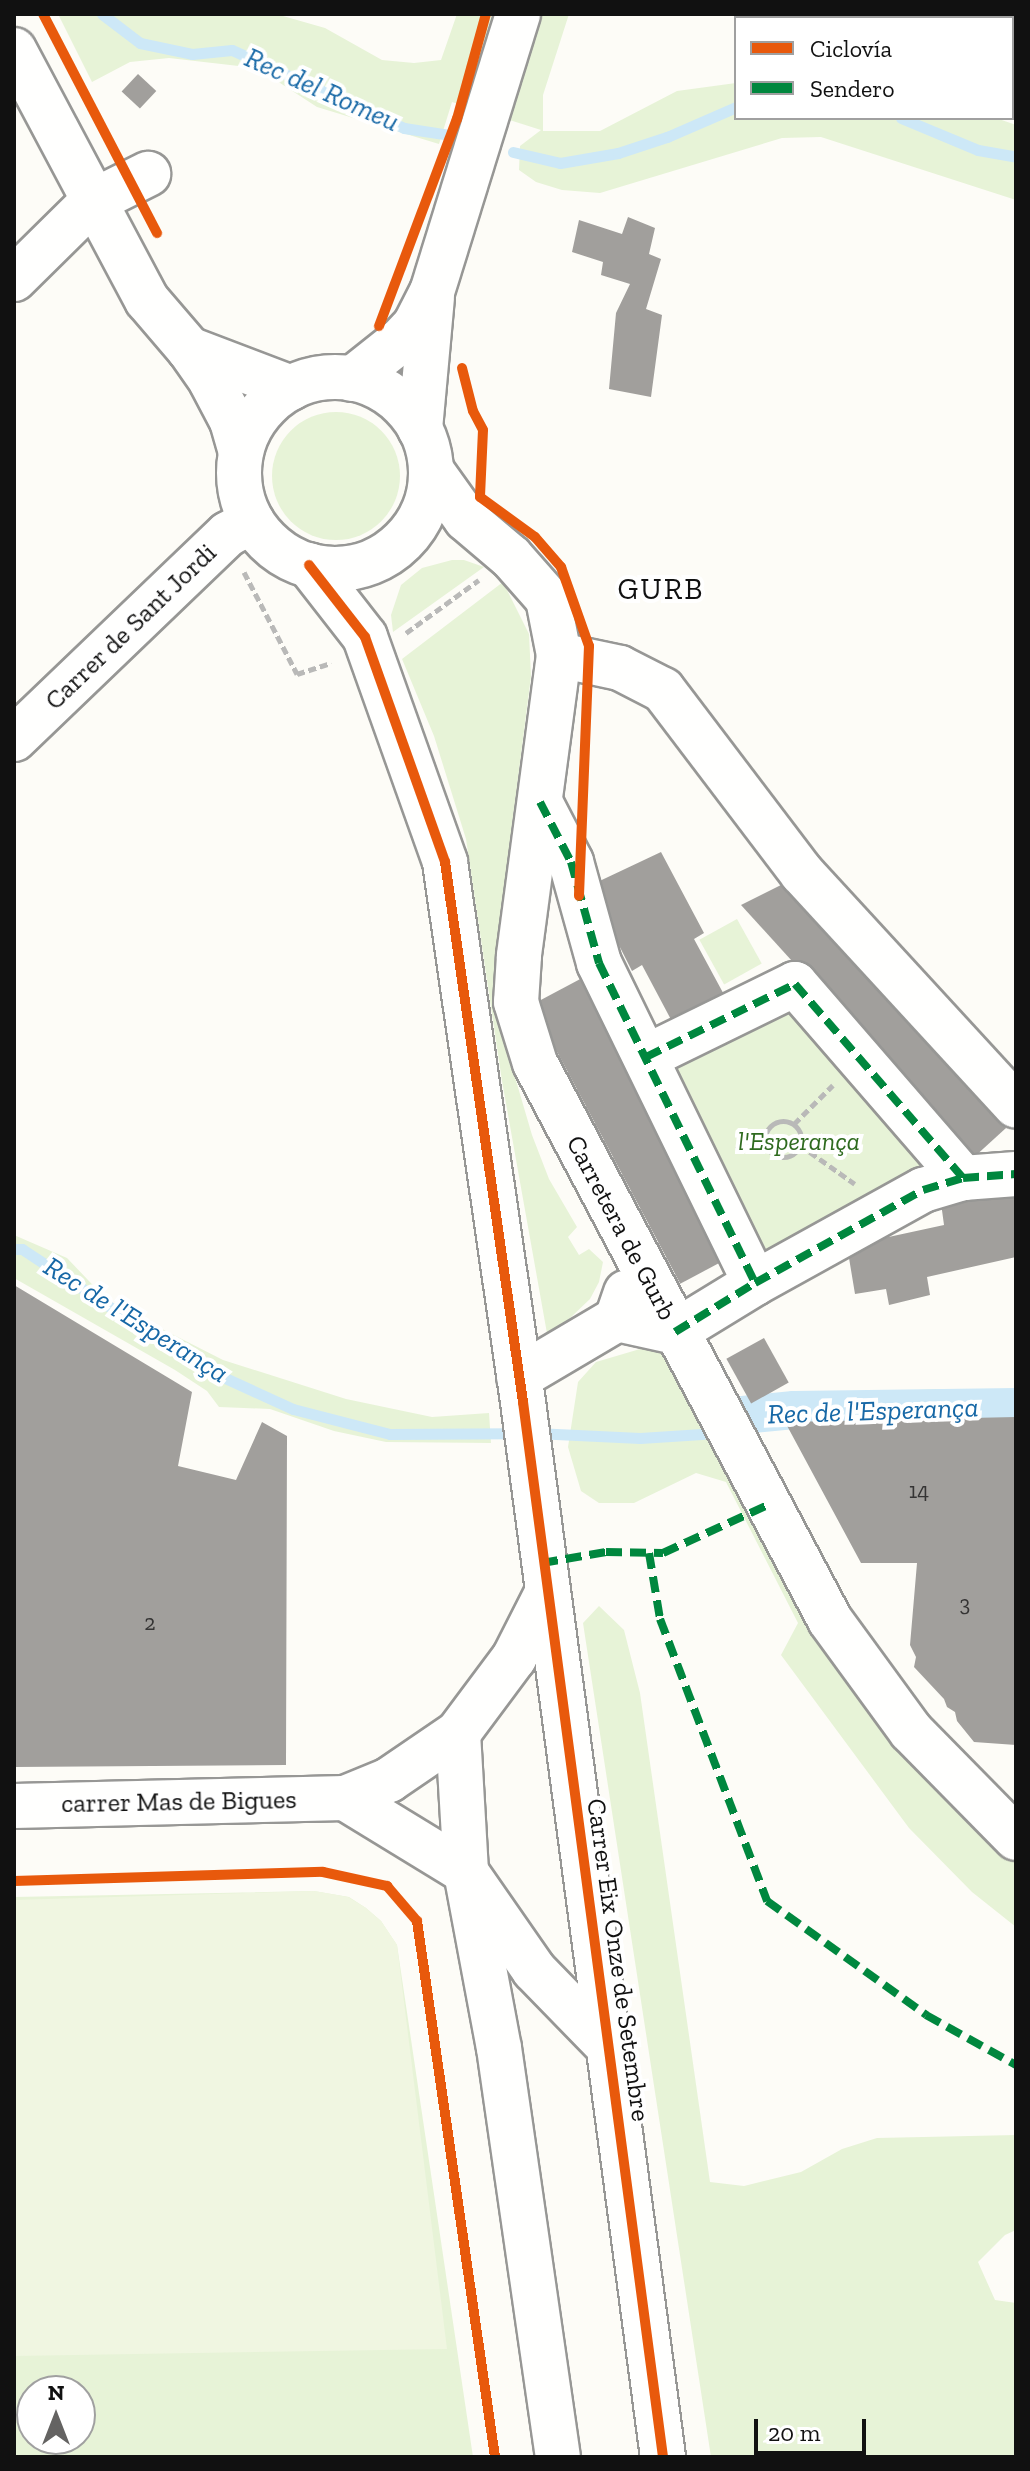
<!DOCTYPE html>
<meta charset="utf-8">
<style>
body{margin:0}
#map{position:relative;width:1030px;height:2471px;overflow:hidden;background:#fdfcf7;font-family:"Zilla Slab",serif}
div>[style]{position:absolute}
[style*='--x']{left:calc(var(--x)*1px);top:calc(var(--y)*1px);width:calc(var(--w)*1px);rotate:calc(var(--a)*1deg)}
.green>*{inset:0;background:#e7f3d7;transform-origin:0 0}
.round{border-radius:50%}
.pitch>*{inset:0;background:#f0f6e1}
.stream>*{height:11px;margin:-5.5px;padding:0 5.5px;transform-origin:5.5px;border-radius:5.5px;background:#cde8f7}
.canal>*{height:38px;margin:-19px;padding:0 19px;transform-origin:19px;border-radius:19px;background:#cde8f7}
.building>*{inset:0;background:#a19f9c;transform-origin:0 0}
.path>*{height:5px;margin-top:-2.5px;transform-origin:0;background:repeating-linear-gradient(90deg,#b9b9b8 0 8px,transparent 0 12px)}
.path>.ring{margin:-2.5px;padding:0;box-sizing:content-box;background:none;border:5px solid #b9b9b8;border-radius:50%}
.roads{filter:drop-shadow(2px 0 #979795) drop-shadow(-2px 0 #979795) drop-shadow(0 2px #979795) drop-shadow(0 -2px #979795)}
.minor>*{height:44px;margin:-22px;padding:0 22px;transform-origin:22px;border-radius:22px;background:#fffffe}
.minor>.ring{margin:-22px;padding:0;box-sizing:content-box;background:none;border:44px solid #fffffe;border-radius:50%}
.quiet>*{height:8px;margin-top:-4px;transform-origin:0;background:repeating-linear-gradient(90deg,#00873e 0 16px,transparent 0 24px)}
.cycleway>*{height:10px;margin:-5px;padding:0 5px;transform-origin:5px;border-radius:5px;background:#e8590c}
span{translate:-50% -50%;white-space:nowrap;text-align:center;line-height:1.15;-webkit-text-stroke:8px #fff;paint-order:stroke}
.number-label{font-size:22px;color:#353434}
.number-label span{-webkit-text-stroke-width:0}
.street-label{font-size:26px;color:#111}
.park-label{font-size:26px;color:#2f6b1f;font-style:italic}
.water-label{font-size:28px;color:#1768a6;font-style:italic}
.quarter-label{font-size:30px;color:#111;letter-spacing:2px}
.frame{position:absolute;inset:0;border:16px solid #111;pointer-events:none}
.legend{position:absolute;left:734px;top:16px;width:280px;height:104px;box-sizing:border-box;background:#fff;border:2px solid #a0a0a0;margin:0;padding:10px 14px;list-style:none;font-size:24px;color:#111}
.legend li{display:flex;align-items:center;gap:16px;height:40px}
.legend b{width:40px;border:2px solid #a0a0a0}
.north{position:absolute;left:16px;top:2375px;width:80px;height:80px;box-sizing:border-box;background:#fff;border:2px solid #a0a0a0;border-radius:50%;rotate:0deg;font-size:22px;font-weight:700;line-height:32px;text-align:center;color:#111}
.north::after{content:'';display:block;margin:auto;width:28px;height:36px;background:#646362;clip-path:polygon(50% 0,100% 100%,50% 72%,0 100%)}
.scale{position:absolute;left:754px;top:2419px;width:112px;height:36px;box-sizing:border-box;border:4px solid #111;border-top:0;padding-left:10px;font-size:24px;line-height:28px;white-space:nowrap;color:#111;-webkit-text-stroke:6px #fff;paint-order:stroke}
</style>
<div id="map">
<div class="green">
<i style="clip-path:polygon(58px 14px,276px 14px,325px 28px,382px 60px,414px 63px,441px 60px,457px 14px,569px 14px,543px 95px,543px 131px,600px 131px,677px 91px,736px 83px,736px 118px,996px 118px,1016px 125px,1016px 200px,821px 137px,782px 138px,600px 193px,562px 190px,536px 182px,519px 170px,520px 146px,541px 130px,452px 102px,439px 144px,317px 107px,257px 68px,169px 58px,130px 62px,92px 82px)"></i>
<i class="round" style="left:272px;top:412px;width:128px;height:128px"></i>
<i style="clip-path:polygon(452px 560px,464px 560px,484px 567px,393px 632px,391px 615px,401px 585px,422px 568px)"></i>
<i style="clip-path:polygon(503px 582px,529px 634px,531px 676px,500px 920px,498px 1001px,505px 1043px,532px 1135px,549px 1179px,577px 1227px,568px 1237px,579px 1255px,589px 1249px,603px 1262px,599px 1282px,590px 1299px,548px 1339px,502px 1081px,466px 839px,434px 736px,402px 659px)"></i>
<i style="left:737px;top:919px;width:51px;height:43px;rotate:61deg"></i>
<i style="clip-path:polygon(795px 984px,963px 1178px,755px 1283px,646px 1057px)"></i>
<i style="clip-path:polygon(14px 1235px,67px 1258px,109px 1302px,223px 1360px,346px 1399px,432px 1417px,489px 1413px,491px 1443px,386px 1442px,334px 1431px,270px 1409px,219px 1407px,207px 1391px,175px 1370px,14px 1278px)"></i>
<i style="clip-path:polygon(701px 1331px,843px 1617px,921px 1725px,1016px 1815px,1016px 1927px,972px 1892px,909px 1828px,781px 1655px,798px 1623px,726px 1482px,696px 1473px,634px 1503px,599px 1503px,581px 1491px,568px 1447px,578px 1382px,596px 1362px)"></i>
<i style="clip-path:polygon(934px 1389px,1016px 1391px,1016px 1415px,851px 1412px,765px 1418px,763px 1400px)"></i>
<i style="clip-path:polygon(599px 1606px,624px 1630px,640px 1693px,710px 2182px,744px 2186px,801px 2172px,842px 2149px,877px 2138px,1016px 2135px,1016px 2230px,1005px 2235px,978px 2262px,995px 2300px,1016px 2303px,1016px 2457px,711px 2457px,583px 1623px)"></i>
<i style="clip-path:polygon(evenodd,314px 1891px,349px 1897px,366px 1908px,381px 1921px,397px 1945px,473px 2457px,14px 2457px,14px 1897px,314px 1891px,32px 2391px,80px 2391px,80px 2439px,32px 2439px,32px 2391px)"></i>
</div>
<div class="pitch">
<i style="clip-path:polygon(314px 1891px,348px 1897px,366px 1908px,381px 1921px,397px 1945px,447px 2349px,14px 2356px,14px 1900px)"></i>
</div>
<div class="stream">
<i style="--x:102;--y:14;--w:48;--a:37.3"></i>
<i style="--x:140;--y:43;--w:53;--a:11.9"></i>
<i style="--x:192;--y:54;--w:40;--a:-5.7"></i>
<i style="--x:232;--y:50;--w:189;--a:24.4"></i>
<i style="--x:404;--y:128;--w:54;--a:8.6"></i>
<i style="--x:901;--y:118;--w:83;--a:22.6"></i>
<i style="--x:978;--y:150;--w:39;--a:10"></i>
<i style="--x:513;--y:152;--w:48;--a:13.2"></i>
<i style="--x:560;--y:163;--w:59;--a:-9.8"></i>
<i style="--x:618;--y:153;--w:52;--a:-18.1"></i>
<i style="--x:667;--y:137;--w:75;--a:-23.5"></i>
<i style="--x:14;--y:1249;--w:8;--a:0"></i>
<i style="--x:22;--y:1249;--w:214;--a:33.4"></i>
<i style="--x:201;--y:1367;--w:101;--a:24.5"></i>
<i style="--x:293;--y:1409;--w:100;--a:14.5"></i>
<i style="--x:390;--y:1434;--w:128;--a:-0.4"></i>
<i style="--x:535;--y:1433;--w:105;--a:2.7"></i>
<i style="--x:640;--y:1438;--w:62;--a:-3.7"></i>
<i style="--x:702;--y:1434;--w:20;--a:-24"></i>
</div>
<div class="canal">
<i style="--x:743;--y:1415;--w:51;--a:-5.6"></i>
<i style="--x:794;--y:1410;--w:222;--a:-0.8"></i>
</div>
<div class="building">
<i style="left:138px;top:74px;width:25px;height:24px;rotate:43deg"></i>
<i style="clip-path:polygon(628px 217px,655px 228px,649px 254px,661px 259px,646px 309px,662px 315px,651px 397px,609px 389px,616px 313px,630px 284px,601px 275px,603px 262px,572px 252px,579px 220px,622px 234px)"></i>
<i style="clip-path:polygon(661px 852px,704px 933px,694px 939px,728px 1002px,676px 1029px,642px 965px,632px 971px,589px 886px)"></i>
<i style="clip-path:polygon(789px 881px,1006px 1128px,972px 1159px,741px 905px)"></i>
<i style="left:584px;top:977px;width:316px;height:59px;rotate:62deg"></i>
<i style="clip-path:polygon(1016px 1188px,1016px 1257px,927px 1277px,930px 1295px,889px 1305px,886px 1289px,855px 1294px,847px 1246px,944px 1225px,941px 1203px)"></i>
<i style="clip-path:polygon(14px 1285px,192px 1392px,178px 1466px,236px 1480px,262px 1422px,287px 1436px,286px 1765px,14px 1767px)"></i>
<i style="left:764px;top:1338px;width:51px;height:43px;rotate:61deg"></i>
<i style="clip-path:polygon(1016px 1417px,1016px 1745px,974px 1742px,957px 1721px,955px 1712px,947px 1707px,944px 1699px,914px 1667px,916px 1657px,910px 1645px,917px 1563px,861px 1563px,785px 1422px)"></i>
</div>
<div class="path">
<i style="--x:244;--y:572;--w:115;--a:62.5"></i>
<i style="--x:297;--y:674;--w:36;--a:-18"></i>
<i style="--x:406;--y:633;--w:90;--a:-36"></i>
<i class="ring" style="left:765px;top:1121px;width:31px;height:31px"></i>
<i style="--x:794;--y:1124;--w:55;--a:-45"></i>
<i style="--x:800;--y:1145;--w:67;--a:35.3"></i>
<i style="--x:736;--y:1149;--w:31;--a:-15"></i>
</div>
<div class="roads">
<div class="minor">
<i style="--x:14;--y:50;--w:283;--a:62"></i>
<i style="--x:147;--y:300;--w:65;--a:49.4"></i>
<i style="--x:189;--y:349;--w:39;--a:55"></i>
<i style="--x:211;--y:381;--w:45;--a:62.3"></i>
<i style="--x:232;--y:421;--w:32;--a:74"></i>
<i style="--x:14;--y:279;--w:110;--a:-44.6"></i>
<i style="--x:92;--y:202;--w:63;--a:-26.6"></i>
<i style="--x:189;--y:349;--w:109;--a:20.9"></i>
<i class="ring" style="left:239px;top:377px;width:148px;height:148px"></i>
<i style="--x:352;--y:379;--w:61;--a:-38.4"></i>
<i style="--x:400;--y:341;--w:22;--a:-47"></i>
<i style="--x:415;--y:325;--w:37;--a:-63"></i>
<i style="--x:432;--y:292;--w:291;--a:-72.8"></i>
<i style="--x:420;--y:429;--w:132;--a:-84.8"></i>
<i style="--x:431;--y:470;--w:60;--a:54.5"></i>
<i style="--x:466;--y:519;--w:59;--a:40.2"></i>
<i style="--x:511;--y:557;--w:56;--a:48.6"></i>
<i style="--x:548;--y:599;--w:57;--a:78.9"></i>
<i style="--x:559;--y:655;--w:304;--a:97.6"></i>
<i style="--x:519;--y:956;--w:46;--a:93.7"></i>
<i style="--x:516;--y:1002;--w:64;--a:72.7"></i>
<i style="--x:535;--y:1063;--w:630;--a:62.09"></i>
<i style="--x:830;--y:1620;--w:137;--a:53.9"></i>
<i style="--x:911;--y:1731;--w:150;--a:45.5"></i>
<i style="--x:309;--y:565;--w:91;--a:52.1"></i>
<i style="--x:365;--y:637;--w:239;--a:70.4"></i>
<i style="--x:445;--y:862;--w:546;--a:81.78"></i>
<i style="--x:523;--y:1402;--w:1064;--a:82.44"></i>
<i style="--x:559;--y:655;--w:62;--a:12"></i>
<i style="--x:620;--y:668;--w:48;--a:27.1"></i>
<i style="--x:663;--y:690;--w:230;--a:52.8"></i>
<i style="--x:802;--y:873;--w:316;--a:47.4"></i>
<i style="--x:14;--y:739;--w:296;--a:-43.8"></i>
<i style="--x:228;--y:534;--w:27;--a:-28"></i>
<i style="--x:540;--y:802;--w:68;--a:62.7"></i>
<i style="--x:571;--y:862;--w:105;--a:74.5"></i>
<i style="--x:599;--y:963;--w:356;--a:64"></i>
<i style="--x:646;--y:1057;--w:166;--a:-26.1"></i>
<i style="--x:795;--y:984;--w:257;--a:49.1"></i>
<i style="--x:617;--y:1319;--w:59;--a:12.6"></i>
<i style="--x:675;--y:1332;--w:94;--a:-31.5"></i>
<i style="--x:755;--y:1283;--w:192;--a:-29"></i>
<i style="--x:923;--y:1190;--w:42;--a:-16.7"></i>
<i style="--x:963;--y:1178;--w:53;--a:-4.3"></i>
<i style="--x:519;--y:1377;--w:114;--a:-30.6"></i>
<i style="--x:617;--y:1319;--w:28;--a:-71"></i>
<i style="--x:458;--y:1733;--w:139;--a:86.7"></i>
<i style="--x:466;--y:1872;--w:179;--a:79.4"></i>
<i style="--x:499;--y:2048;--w:413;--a:81.8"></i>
<i style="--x:345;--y:1798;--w:142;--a:31.4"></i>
<i style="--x:466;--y:1872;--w:119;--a:55.2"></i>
<i style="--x:534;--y:1970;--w:105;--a:45.8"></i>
<i style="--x:14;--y:1806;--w:331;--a:-1.4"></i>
<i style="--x:345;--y:1798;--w:48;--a:-22.2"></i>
<i style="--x:389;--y:1780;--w:83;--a:-34.3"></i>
<i style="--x:458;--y:1733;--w:94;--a:-53.3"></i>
<i style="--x:514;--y:1658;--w:71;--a:-63.1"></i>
</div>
</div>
<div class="quiet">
<i style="--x:540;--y:802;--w:68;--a:62.7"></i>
<i style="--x:571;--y:862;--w:105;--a:74.5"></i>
<i style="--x:599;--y:963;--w:356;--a:64"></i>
<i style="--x:646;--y:1057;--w:166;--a:-26.1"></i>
<i style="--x:795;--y:984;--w:257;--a:49.1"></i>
<i style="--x:675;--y:1332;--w:94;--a:-31.5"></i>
<i style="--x:755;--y:1283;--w:192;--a:-29"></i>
<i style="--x:923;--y:1190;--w:42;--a:-16.7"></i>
<i style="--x:963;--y:1178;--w:53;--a:-4.3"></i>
<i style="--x:649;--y:1553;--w:67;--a:80.5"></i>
<i style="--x:660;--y:1619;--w:302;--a:69.2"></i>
<i style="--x:767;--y:1901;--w:196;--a:35.6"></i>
<i style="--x:926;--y:2015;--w:103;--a:29.1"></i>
<i style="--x:542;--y:1563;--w:65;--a:-9.8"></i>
<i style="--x:606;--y:1552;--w:57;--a:1"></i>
<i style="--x:663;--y:1553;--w:115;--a:-24.6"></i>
</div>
<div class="cycleway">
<i style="--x:43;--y:14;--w:247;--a:62.5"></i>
<i style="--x:379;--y:326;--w:221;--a:-69.4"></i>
<i style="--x:457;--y:119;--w:109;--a:-74.6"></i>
<i style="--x:462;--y:368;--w:44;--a:75.7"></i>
<i style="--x:473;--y:411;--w:21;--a:62"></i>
<i style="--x:483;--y:430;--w:67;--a:92.6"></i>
<i style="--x:480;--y:497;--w:68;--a:36"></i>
<i style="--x:535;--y:537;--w:40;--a:49"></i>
<i style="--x:561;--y:567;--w:84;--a:70.5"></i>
<i style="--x:589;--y:646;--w:250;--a:92.3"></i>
<i style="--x:309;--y:565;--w:91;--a:52.1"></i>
<i style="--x:365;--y:637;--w:239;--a:70.4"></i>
<i style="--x:445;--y:862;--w:546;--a:81.78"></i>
<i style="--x:523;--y:1402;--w:1064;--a:82.44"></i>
<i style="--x:14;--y:1881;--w:309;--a:-1.7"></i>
<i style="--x:323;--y:1872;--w:66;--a:12.3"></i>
<i style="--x:387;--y:1886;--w:46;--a:49.4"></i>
<i style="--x:417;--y:1921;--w:542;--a:81.72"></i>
</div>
<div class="number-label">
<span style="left:919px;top:1491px">14</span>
<span style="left:965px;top:1604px">3</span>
<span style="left:150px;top:1623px">2</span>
</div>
<div class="street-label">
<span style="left:131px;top:627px;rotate:-44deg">Carrer de Sant Jordi</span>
<span style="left:621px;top:1228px;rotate:62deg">Carretera de Gurb</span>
<span style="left:179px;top:1802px;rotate:-1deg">carrer Mas de Bigues</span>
<span style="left:618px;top:1960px;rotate:82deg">Carrer Eix Onze de Setembre</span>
</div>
<div class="park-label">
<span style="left:799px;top:1142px">l'Esperança</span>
</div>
<div class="water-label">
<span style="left:322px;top:90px;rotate:24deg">Rec del Romeu</span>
<span style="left:136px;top:1320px;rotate:32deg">Rec de l'Esperança</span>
<span style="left:873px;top:1411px;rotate:-2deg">Rec de l'Esperança</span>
</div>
<div class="quarter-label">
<span style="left:661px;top:589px">GURB</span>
</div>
<div class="frame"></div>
<ul class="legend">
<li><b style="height:10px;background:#e8590c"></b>Ciclovía</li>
<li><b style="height:10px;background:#00873e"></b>Sendero</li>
</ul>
<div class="north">N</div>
<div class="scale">20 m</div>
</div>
